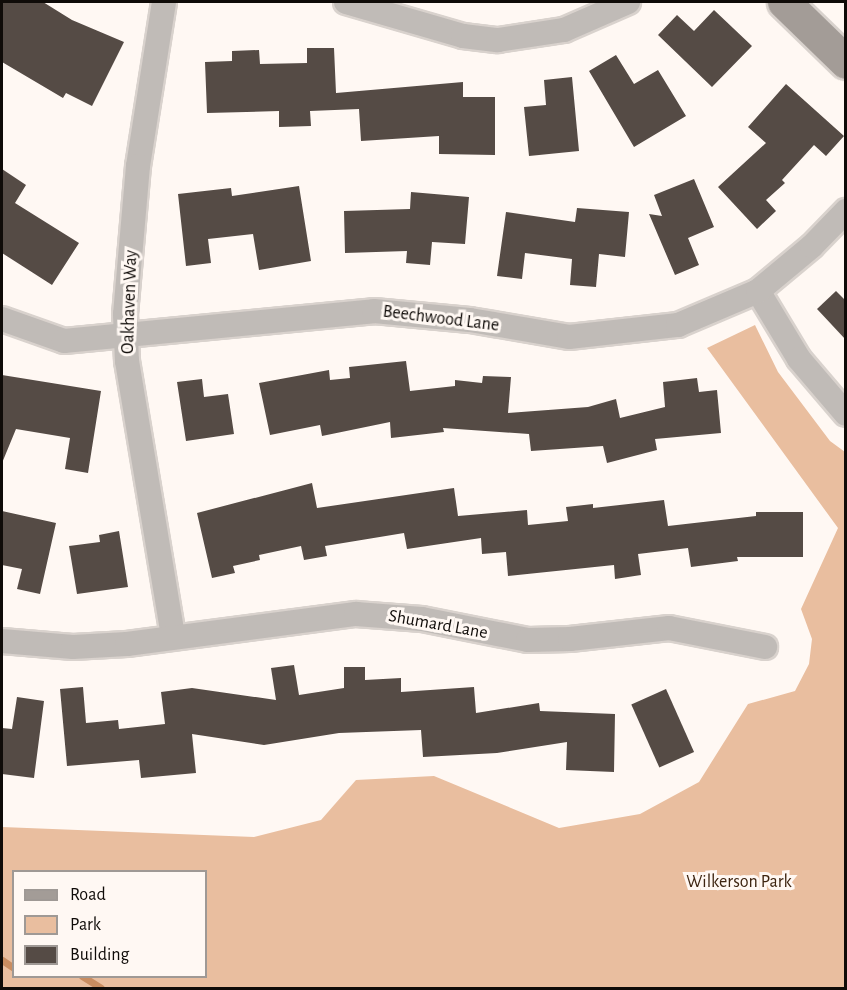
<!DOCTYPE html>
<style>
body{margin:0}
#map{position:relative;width:847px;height:990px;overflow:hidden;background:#fff8f3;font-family:"Alegreya Sans",sans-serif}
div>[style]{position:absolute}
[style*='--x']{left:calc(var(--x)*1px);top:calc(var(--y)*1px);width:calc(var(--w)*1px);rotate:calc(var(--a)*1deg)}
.green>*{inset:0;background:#e9be9f}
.stream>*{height:7px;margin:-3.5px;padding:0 3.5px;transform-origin:3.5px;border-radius:3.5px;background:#c98d61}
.building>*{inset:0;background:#554b45;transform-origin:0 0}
.roads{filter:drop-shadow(2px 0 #d9d2cd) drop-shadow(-2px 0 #d9d2cd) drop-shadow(0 2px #d9d2cd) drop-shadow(0 -2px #d9d2cd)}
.minor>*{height:24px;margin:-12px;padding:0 12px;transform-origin:12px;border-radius:12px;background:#c0bbb7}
.secondary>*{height:33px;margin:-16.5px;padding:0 16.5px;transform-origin:16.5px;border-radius:16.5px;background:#a39c97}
span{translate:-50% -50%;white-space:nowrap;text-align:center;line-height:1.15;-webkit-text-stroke:6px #fff8f3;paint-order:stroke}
.street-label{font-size:18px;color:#0f0b08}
.park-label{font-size:18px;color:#3d2410}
.frame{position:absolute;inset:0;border:3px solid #0f0b08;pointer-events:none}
.legend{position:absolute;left:12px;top:870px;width:195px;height:108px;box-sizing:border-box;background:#fff8f3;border:2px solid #9f9995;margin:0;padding:8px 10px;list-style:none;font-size:18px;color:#0f0b08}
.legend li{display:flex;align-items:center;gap:12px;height:30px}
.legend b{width:30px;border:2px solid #9f9995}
</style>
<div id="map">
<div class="green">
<i style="clip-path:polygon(evenodd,755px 325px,778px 372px,830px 441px,845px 452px,845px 988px,2px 988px,2px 827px,254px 837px,321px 820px,356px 780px,434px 776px,559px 828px,640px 814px,699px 782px,748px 704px,795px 691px,809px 664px,812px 639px,801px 609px,838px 528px,707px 348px,755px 325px,14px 872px,206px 872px,206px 976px,14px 976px,14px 872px)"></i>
</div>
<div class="stream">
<i style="--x:2;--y:960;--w:14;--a:34"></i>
<i style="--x:82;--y:976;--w:22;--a:32"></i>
</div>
<div class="building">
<i style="clip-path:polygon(2px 2px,43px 2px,72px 20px,124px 42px,92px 106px,66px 93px,63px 98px,2px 62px)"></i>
<i style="clip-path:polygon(714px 10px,752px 46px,712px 87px,658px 35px,677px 15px,694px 31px)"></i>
<i style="clip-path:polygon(307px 48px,334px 48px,336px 93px,463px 82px,463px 97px,495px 97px,495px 155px,439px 154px,439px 136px,361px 141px,359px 109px,310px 111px,311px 126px,279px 127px,279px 111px,207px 113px,205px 62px,232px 61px,232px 51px,259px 50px,260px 64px,307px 63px)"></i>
<i style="clip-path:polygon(616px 55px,634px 84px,658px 70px,686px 116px,634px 147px,589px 71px)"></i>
<i style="clip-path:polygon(572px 77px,579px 151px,529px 156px,524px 107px,546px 105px,544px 80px)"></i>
<i style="clip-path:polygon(786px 84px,844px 136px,826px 156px,814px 145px,782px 180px,785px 183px,766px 200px,776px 211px,757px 229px,718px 187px,766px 143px,748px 127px)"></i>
<i style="clip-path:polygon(2px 169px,26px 185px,15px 203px,79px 243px,52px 285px,2px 253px)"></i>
<i style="clip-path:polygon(694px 179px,714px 227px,688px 238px,699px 265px,675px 275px,649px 214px,662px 216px,654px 195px)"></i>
<i style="clip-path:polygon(299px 186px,311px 261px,259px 270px,253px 234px,208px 239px,211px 263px,186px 266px,178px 194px,231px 188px,232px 196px)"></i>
<i style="clip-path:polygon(411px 192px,469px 197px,465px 244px,432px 242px,430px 265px,406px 263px,407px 251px,345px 253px,344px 211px,410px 209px)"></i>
<i style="clip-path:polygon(577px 208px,629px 212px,625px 257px,599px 254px,596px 287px,570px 285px,572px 259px,525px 253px,522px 279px,497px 276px,506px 212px,575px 222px)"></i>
<i style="clip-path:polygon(836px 291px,846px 301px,846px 340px,817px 309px)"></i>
<i style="clip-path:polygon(406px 361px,410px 391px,455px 386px,455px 380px,482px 383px,483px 376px,511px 377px,508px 413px,588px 407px,616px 399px,620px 418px,665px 407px,663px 382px,697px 378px,699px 392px,717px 390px,721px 433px,655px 439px,657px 450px,607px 463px,603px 446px,531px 451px,529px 434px,443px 428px,444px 432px,391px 438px,390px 422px,322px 436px,320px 425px,270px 435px,259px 383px,329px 370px,330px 380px,350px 378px,349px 367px)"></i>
<i style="clip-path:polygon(2px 375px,101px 391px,88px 473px,65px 469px,70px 438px,16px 429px,2px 463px)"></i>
<i style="clip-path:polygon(202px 379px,204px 397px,228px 394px,234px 434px,186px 441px,177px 382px)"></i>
<i style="clip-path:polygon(312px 483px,317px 508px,454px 488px,458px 516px,527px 510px,528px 525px,568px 521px,566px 507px,593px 504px,593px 508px,664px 500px,668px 526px,756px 516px,756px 512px,803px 512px,803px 557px,737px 557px,738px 561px,691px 567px,688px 548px,638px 554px,641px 575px,615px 579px,614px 565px,508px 576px,506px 552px,482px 554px,481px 538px,407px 549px,404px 533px,325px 546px,327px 556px,304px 560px,301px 546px,259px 555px,260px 560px,233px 566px,235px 573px,212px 578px,197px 513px)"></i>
<i style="clip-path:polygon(2px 511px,56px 523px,40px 594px,17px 589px,22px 569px,2px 565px)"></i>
<i style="clip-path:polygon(119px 531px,128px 587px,77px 594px,69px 546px,100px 542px,99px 535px)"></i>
<i style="clip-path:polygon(294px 665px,299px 695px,344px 688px,344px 667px,365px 667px,365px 680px,401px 678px,401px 692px,474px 687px,476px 713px,539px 703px,540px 711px,615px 714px,614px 772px,566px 770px,567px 742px,497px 753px,423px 757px,421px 730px,339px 733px,264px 745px,192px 734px,196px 773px,141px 778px,139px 760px,67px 766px,60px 689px,83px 687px,86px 723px,118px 720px,119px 729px,165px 724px,161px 692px,192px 688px,276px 700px,271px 668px)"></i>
<i style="left:666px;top:689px;width:69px;height:38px;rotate:66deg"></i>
<i style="clip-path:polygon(17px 697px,44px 701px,34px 778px,2px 774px,2px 728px,12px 729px)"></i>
</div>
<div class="roads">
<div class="minor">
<i style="--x:164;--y:2;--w:166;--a:99"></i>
<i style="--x:138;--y:166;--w:149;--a:95"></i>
<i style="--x:125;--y:314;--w:47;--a:87.6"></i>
<i style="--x:127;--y:361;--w:280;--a:80.5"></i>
<i style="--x:346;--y:2;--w:122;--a:16.2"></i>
<i style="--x:463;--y:36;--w:35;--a:7"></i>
<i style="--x:498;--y:40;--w:67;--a:-8.6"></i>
<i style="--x:564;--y:30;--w:70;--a:-23.6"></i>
<i style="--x:758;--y:291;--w:79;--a:58.9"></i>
<i style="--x:799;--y:359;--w:72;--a:49.5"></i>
<i style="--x:2;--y:319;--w:66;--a:19.5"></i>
<i style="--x:64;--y:341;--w:311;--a:-5.5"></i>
<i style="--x:374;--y:311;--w:96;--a:5.4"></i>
<i style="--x:470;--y:320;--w:100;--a:9.7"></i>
<i style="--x:569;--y:337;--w:110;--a:-6.3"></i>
<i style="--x:678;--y:325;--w:87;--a:-23"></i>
<i style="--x:758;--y:291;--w:70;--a:-39.8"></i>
<i style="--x:812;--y:246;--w:49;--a:-45.8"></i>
<i style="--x:2;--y:641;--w:71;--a:4.8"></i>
<i style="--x:73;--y:647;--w:54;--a:-3.2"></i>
<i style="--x:127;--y:644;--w:231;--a:-7.5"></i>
<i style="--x:356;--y:614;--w:66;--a:4.3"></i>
<i style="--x:422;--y:619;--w:108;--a:11.2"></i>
<i style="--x:528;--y:640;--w:42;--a:-1.4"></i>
<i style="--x:570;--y:639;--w:100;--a:-6.3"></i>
<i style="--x:669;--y:628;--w:98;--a:11.2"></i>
</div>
<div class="secondary">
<i style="--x:784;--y:2;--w:86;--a:44.1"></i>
</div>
</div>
<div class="street-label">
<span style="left:130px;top:302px;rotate:-88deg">Oakhaven Way</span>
<span style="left:441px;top:319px;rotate:7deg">Beechwood Lane</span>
<span style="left:438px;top:625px;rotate:10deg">Shumard Lane</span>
</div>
<div class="park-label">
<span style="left:739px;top:882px">Wilkerson Park</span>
</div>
<div class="frame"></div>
<ul class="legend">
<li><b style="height:8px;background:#a39c97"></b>Road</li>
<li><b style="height:16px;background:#e9be9f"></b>Park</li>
<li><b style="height:16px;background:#554b45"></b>Building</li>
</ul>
</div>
